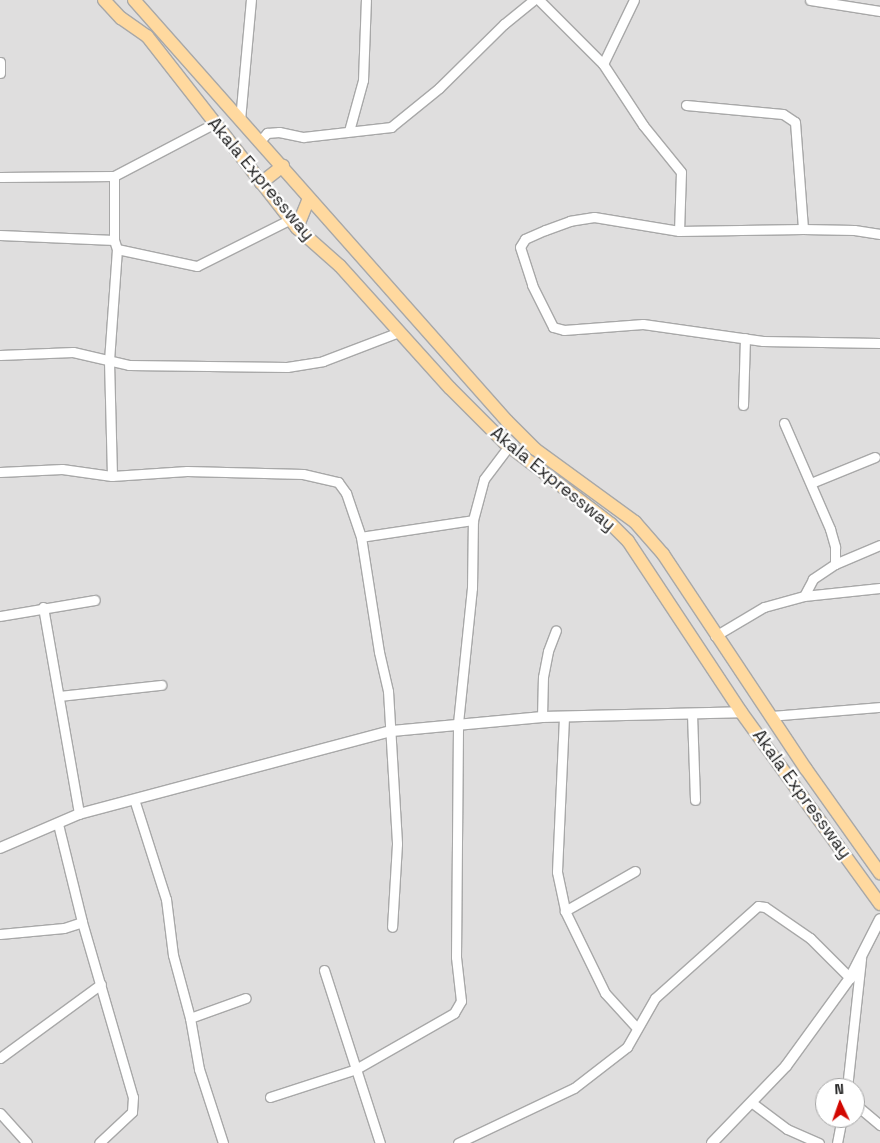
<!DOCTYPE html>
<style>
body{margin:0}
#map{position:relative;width:880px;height:1143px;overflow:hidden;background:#f2efe7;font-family:"Space Grotesk",sans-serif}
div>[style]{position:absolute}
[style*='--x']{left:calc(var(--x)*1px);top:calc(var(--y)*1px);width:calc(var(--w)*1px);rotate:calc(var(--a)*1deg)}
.residential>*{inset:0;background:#dfdede}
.roads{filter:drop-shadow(1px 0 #a8a8a8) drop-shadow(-1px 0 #a8a8a8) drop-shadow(0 1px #a8a8a8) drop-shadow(0 -1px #a8a8a8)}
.minor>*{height:9px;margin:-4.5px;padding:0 4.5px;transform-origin:4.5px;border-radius:4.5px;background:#fff}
.tertiary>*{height:10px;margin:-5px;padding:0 5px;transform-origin:5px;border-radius:5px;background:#fff}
.primary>*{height:12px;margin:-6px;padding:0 6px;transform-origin:6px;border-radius:6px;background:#ffd99f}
span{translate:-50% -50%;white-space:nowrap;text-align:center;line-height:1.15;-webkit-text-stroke:4.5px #fff;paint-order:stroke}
.street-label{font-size:18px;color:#212121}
.north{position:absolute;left:815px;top:1078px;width:50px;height:50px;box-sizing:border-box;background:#fff;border:1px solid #a6a6a6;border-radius:50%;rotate:357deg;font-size:14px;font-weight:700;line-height:20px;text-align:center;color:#212121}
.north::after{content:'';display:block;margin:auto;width:18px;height:22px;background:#d20700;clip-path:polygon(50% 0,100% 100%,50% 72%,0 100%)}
</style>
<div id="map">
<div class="residential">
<i style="clip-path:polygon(evenodd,0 0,880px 0,880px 1143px,0 1143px,0 0,825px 1088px,855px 1088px,855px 1118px,825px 1118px,825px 1088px)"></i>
</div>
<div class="roads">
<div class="minor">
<i style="--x:539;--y:0;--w:91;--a:45"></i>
<i style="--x:603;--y:64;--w:73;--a:56.7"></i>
<i style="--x:643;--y:125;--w:60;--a:51"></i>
<i style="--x:681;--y:172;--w:59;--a:91.9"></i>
<i style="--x:810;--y:0;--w:71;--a:8.9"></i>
<i style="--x:0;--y:62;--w:11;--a:90"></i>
<i style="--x:603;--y:64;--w:71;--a:-64.2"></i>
<i style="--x:686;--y:105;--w:97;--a:5.3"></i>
<i style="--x:783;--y:114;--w:14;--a:34"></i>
<i style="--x:795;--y:122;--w:107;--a:85.7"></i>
<i style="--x:240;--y:120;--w:121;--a:-84.8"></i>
<i style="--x:349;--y:131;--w:53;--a:-74.6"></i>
<i style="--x:363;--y:80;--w:80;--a:-87.9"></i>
<i style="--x:260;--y:141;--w:11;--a:-49"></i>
<i style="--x:267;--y:133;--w:12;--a:-5"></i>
<i style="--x:279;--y:132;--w:25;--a:12"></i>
<i style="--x:303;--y:137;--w:89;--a:-6.5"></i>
<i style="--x:391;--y:127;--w:62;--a:-39.1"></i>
<i style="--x:439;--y:88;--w:91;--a:-44.6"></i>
<i style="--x:504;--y:24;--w:38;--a:-39"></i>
<i style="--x:114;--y:176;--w:112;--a:-27.7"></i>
<i style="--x:0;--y:177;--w:114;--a:-0.5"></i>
<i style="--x:114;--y:176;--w:64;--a:90"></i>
<i style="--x:114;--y:240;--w:9;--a:72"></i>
<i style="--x:117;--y:249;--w:112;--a:94.1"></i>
<i style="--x:109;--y:361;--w:115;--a:88.5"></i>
<i style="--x:880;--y:234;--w:26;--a:-171"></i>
<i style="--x:854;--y:230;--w:51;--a:-178.9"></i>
<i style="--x:803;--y:229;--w:124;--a:179.1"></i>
<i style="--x:679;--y:231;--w:86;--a:-170.6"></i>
<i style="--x:594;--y:217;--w:24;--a:171"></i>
<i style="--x:570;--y:221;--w:27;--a:160"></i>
<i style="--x:545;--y:230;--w:22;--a:156"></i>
<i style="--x:525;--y:239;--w:9;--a:122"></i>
<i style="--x:520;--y:247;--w:40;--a:72"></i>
<i style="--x:532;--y:285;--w:47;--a:63.4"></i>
<i style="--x:553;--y:327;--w:11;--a:15"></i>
<i style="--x:564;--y:330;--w:79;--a:-4.3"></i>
<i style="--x:643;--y:324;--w:121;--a:8.1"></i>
<i style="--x:763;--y:341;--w:117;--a:1"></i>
<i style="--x:0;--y:235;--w:114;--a:2.5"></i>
<i style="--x:117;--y:249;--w:82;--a:12"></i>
<i style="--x:197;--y:266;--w:105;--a:-26.6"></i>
<i style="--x:0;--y:355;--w:73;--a:-2.4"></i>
<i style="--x:73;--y:352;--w:57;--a:13.1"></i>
<i style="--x:129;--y:365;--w:158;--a:0.7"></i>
<i style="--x:287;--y:367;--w:36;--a:-9"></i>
<i style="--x:323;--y:361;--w:81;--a:-20.9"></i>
<i style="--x:743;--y:405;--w:67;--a:-88.3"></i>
<i style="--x:784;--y:423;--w:116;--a:66.5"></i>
<i style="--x:830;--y:529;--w:19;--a:74"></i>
<i style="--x:835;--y:547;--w:17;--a:90"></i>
<i style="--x:835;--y:564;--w:27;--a:146"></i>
<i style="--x:813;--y:579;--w:19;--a:118"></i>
<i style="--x:0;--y:472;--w:62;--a:-2.8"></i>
<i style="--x:62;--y:469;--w:50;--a:8"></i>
<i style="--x:112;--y:476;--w:75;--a:-3.8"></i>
<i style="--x:187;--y:471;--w:116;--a:1.5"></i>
<i style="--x:303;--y:474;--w:36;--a:13"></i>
<i style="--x:338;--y:482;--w:14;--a:54"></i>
<i style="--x:346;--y:493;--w:46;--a:71.2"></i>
<i style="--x:361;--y:537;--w:116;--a:81.1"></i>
<i style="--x:379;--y:652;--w:40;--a:77"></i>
<i style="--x:388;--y:691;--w:153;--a:86.6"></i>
<i style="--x:397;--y:844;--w:83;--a:93.4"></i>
<i style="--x:811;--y:483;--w:69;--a:-22.1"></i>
<i style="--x:473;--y:520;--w:42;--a:-75"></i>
<i style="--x:484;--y:479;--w:41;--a:-52.9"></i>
<i style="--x:835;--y:564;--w:49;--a:-22.9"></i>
<i style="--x:43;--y:607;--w:210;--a:80.1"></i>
<i style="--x:0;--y:616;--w:96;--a:-9.6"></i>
<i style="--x:715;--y:636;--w:57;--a:-30.6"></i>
<i style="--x:764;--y:607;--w:41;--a:-15.4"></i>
<i style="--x:804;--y:596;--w:76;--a:-6"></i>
<i style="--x:59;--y:696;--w:103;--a:-6.2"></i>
<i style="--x:692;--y:714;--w:86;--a:88"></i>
<i style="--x:770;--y:716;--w:110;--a:-4.7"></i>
<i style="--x:542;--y:717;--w:40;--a:-88.6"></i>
<i style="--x:543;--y:677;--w:26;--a:-79"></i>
<i style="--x:548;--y:651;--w:22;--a:-69"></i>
<i style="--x:564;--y:717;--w:155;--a:92.6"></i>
<i style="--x:557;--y:872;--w:40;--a:78"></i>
<i style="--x:134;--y:799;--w:105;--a:72.3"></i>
<i style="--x:166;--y:899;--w:56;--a:82.9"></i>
<i style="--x:173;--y:955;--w:65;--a:74.9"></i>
<i style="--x:190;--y:1018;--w:52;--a:80"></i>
<i style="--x:199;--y:1069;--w:78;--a:72"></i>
<i style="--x:58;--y:824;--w:101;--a:76.2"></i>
<i style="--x:82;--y:922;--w:182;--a:73.8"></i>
<i style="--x:133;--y:1097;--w:15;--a:94"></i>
<i style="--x:132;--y:1112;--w:45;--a:136.8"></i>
<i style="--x:635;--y:871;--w:81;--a:150.3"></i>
<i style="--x:565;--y:911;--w:91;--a:64"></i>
<i style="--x:605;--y:993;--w:47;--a:47.6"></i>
<i style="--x:0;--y:934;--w:64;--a:-5.4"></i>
<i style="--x:64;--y:928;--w:19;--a:-18"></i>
<i style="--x:324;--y:970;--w:182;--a:72.1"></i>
<i style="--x:190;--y:1018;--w:59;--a:-19.7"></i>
<i style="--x:0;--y:1058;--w:125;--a:-36.2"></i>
<i style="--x:847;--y:1088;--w:130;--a:-83.8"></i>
<i style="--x:270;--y:1097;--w:90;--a:-18"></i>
<i style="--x:356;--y:1069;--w:113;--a:-29.7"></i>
<i style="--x:454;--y:1013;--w:14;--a:-60"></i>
<i style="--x:461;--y:1001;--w:44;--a:-96.5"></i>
<i style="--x:456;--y:957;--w:234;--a:-89.5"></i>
<i style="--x:458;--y:723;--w:136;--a:-84.1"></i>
<i style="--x:472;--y:588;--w:68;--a:-89.2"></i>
<i style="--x:473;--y:520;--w:113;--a:171.4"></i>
<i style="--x:751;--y:1102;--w:45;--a:36.9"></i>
<i style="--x:787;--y:1129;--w:35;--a:24"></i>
<i style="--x:855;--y:1104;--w:33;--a:40"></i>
<i style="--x:0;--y:1113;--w:40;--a:48"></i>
<i style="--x:458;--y:1143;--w:128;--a:-25.4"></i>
<i style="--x:574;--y:1088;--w:67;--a:-37.7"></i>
<i style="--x:627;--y:1047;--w:56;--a:-60.3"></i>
<i style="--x:655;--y:998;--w:138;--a:-41.8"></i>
<i style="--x:758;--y:906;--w:7;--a:8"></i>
<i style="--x:765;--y:907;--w:55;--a:34.6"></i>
<i style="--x:810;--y:938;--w:57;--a:45"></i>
<i style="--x:837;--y:1143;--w:25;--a:-79"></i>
</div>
<div class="tertiary">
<i style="--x:0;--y:848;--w:86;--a:-23.3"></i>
<i style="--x:79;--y:814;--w:324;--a:-14.9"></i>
<i style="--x:392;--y:731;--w:151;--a:-5.3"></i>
<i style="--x:542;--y:717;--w:199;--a:-1.4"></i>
<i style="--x:712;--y:1143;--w:107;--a:-46.1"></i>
<i style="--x:786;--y:1066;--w:109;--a:-54"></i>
<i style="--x:850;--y:978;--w:66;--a:-63"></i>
</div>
<div class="primary">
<i style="--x:104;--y:0;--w:25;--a:47"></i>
<i style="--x:121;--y:18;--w:32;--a:35"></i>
<i style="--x:147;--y:36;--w:244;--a:52"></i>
<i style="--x:297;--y:228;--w:57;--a:41.5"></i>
<i style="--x:340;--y:266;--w:164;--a:48"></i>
<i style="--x:450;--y:388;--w:78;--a:45"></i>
<i style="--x:505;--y:443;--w:133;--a:37.4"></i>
<i style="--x:611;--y:524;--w:24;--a:45"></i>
<i style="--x:628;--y:541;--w:205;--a:56.5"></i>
<i style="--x:741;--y:712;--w:237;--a:54.1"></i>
<i style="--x:134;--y:0;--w:562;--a:48.46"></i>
<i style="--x:507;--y:421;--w:40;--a:45"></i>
<i style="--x:535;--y:449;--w:124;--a:36.1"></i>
<i style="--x:635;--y:522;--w:43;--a:48.8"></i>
<i style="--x:663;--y:554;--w:258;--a:56.4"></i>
<i style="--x:806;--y:769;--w:128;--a:54.6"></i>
<i style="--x:261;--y:183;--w:28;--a:-38"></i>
<i style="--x:297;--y:228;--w:32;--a:-68"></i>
</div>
</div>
<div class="street-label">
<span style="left:261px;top:179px;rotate:50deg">Akala Expressway</span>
<span style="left:553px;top:479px;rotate:39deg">Akala Expressway</span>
<span style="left:802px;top:794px;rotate:54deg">Akala Expressway</span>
</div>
<div class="north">N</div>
</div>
